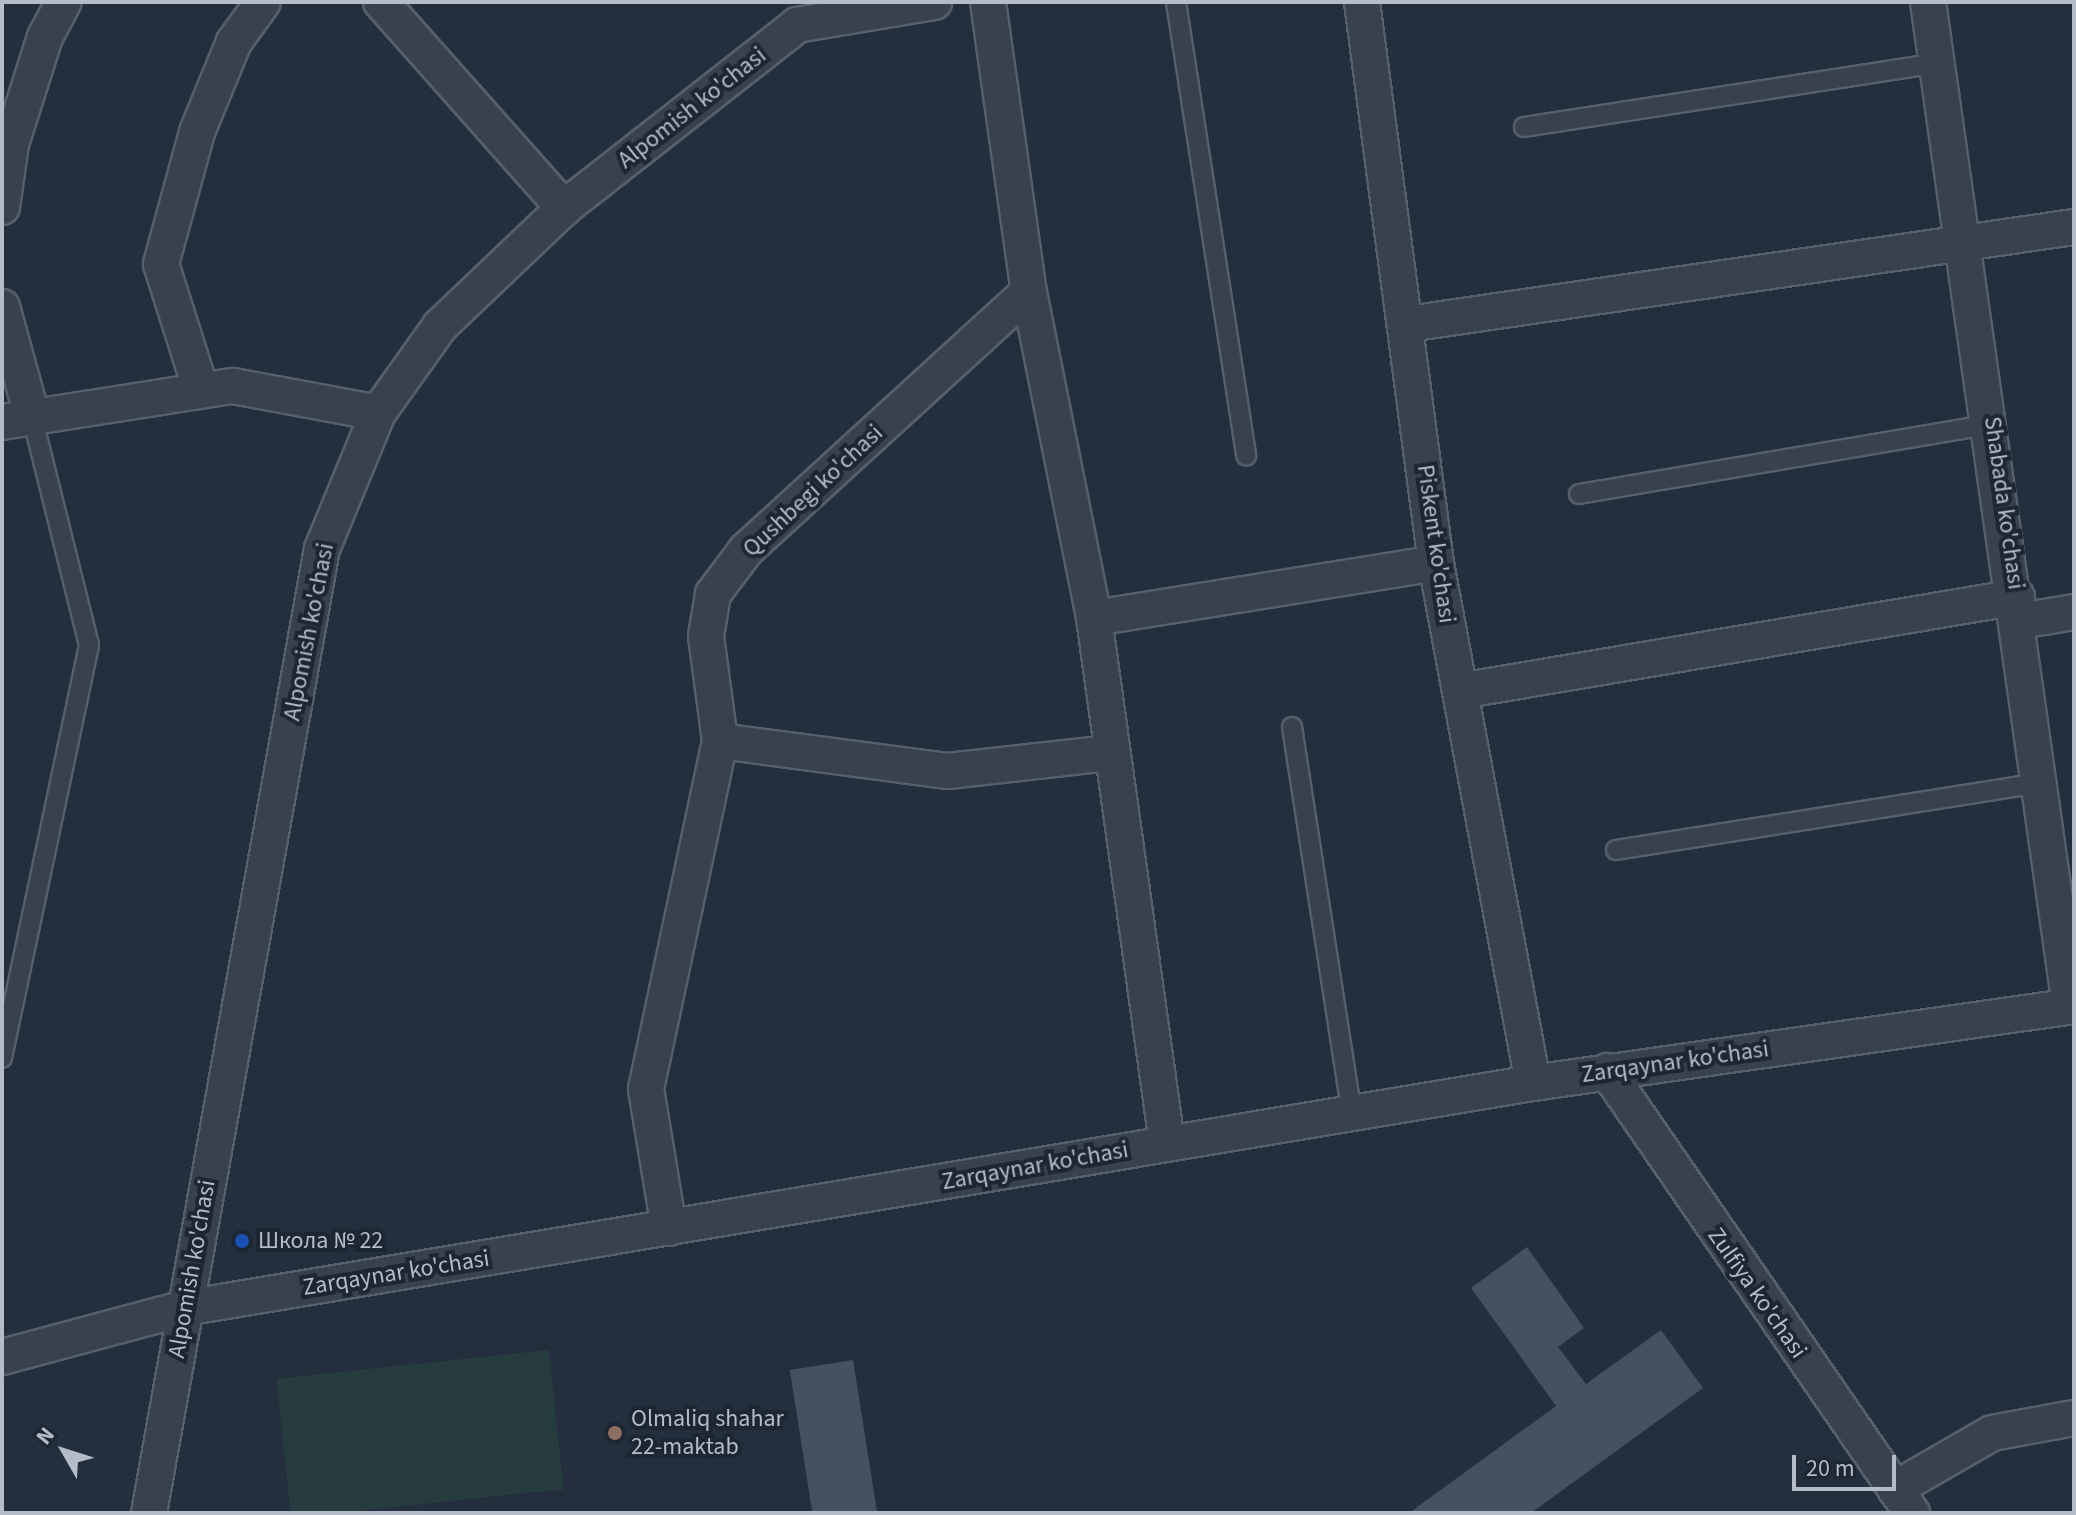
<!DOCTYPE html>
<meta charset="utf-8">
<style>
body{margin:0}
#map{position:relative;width:2076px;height:1515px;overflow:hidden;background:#242f3e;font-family:"Source Sans 3",sans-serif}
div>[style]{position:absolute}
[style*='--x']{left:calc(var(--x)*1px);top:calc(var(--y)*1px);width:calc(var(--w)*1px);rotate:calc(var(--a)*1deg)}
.green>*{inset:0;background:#263c3f;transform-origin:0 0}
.building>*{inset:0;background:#455162;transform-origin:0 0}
.roads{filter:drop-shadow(2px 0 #565f6c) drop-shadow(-2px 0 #565f6c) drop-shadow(0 2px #565f6c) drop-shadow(0 -2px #565f6c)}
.lane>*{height:18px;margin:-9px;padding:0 9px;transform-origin:9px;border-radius:9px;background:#38414e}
.street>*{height:34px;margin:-17px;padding:0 17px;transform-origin:17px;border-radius:17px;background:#38414e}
.dots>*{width:22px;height:22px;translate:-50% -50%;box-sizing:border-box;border:4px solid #1d2633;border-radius:50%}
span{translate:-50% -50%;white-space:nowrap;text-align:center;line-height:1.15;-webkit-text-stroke:8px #1d2633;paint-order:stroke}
.street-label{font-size:24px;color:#b4bcc9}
.poi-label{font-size:24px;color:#b4bcc9}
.left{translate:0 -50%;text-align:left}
.frame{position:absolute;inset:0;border:4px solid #b4bcc9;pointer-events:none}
.north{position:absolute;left:24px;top:1411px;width:80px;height:80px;-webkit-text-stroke:6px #1d2633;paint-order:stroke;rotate:309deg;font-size:22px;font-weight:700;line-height:32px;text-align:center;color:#b4bcc9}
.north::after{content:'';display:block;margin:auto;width:28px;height:36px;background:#b4bcc9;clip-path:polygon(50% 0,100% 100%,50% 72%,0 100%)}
.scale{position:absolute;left:1792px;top:1455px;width:104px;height:36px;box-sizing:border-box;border:4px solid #b4bcc9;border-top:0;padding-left:10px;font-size:24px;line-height:28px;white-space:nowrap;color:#b4bcc9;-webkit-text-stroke:6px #1d2633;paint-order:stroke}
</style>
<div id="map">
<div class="green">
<i style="left:549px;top:1350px;width:140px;height:274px;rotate:84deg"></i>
</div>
<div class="building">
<i style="clip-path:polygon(1527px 1247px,1584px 1328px,1558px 1347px,1586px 1384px,1661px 1330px,1703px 1388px,1531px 1513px,1409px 1513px,1556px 1406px,1471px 1288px)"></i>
<i style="left:853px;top:1360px;width:155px;height:64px;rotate:81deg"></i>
</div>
<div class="roads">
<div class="lane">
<i style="--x:1176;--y:2;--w:459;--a:81.2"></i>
<i style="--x:1524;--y:127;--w:419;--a:-8.8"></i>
<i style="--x:1579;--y:494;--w:420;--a:-9.6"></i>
<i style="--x:1292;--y:727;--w:392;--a:81.2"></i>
<i style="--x:1616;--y:850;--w:430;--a:-9"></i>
<i style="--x:2;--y:1058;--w:422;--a:-78.1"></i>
<i style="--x:89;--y:645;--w:236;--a:-104"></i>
</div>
<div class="street">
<i style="--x:381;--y:2;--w:276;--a:48.4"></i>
<i style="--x:988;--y:2;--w:293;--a:82"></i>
<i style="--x:1029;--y:292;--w:332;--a:78.7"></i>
<i style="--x:1094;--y:618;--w:530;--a:82.08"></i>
<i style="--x:1362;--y:2;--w:566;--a:82.49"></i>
<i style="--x:1436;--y:563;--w:529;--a:79.43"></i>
<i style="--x:1928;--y:2;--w:1014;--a:81.95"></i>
<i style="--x:2;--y:207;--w:64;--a:-81.9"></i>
<i style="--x:11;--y:144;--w:112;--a:-72.4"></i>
<i style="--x:45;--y:37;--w:40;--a:-62"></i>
<i style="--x:2;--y:307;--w:113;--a:74.6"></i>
<i style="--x:1408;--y:324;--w:673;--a:-8.29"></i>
<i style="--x:201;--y:390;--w:132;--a:-107.6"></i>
<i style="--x:161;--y:264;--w:137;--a:-74.7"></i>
<i style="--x:197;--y:132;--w:97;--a:-67.7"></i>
<i style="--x:234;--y:42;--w:49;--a:-54.1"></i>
<i style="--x:2;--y:422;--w:234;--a:-8.9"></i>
<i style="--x:233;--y:386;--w:147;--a:10.5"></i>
<i style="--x:1094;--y:618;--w:346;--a:-9.1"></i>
<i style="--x:2020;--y:621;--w:55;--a:-9.5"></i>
<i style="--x:1460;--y:691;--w:565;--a:-9.58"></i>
<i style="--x:720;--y:741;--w:230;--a:7.5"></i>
<i style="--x:948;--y:771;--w:161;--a:-6.4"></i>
<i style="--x:1607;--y:1071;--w:537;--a:55.39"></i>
<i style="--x:669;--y:1228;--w:141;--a:-99.4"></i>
<i style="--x:646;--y:1089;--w:356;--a:-78"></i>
<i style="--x:720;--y:741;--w:106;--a:-97.6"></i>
<i style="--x:706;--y:636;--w:43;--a:-80.5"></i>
<i style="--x:713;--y:594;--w:55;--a:-53.1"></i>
<i style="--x:746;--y:550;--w:383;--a:-42.4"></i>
<i style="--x:2;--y:1357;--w:189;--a:-15"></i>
<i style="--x:185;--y:1308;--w:1367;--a:-9.48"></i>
<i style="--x:1533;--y:1083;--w:546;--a:-8.1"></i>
<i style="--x:1895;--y:1489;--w:112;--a:-30"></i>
<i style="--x:1992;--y:1433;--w:83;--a:-10.4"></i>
<i style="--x:149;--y:1513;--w:979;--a:-79.83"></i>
<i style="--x:322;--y:549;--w:147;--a:-67.6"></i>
<i style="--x:378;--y:413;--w:107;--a:-54.5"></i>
<i style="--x:440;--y:326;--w:171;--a:-43.6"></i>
<i style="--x:564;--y:208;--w:296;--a:-38.1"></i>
<i style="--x:797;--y:25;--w:139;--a:-9.5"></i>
</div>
</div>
<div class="dots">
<i style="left:242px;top:1241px;background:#1a4fb4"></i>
<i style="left:615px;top:1433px;background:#8d6e63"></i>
</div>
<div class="street-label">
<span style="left:692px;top:108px;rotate:-38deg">Alpomish ko'chasi</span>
<span style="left:813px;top:491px;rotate:-43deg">Qushbegi ko'chasi</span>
<span style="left:2004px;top:503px;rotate:82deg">Shabada ko'chasi</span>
<span style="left:1436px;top:544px;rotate:82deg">Piskent ko'chasi</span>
<span style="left:309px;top:632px;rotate:-79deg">Alpomish ko'chasi</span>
<span style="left:1675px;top:1062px;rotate:-8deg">Zarqaynar ko'chasi</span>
<span style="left:1035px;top:1166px;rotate:-10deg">Zarqaynar ko'chasi</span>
<span style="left:192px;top:1269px;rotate:-80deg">Alpomish ko'chasi</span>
<span style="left:396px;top:1273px;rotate:-9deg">Zarqaynar ko'chasi</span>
<span style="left:1757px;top:1293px;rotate:55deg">Zulfiya ko'chasi</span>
</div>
<div class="poi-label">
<span class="left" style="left:258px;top:1241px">Школа № 22</span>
<span class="left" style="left:631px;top:1433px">Olmaliq shahar<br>22-maktab</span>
</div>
<div class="frame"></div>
<div class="north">N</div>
<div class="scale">20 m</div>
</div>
